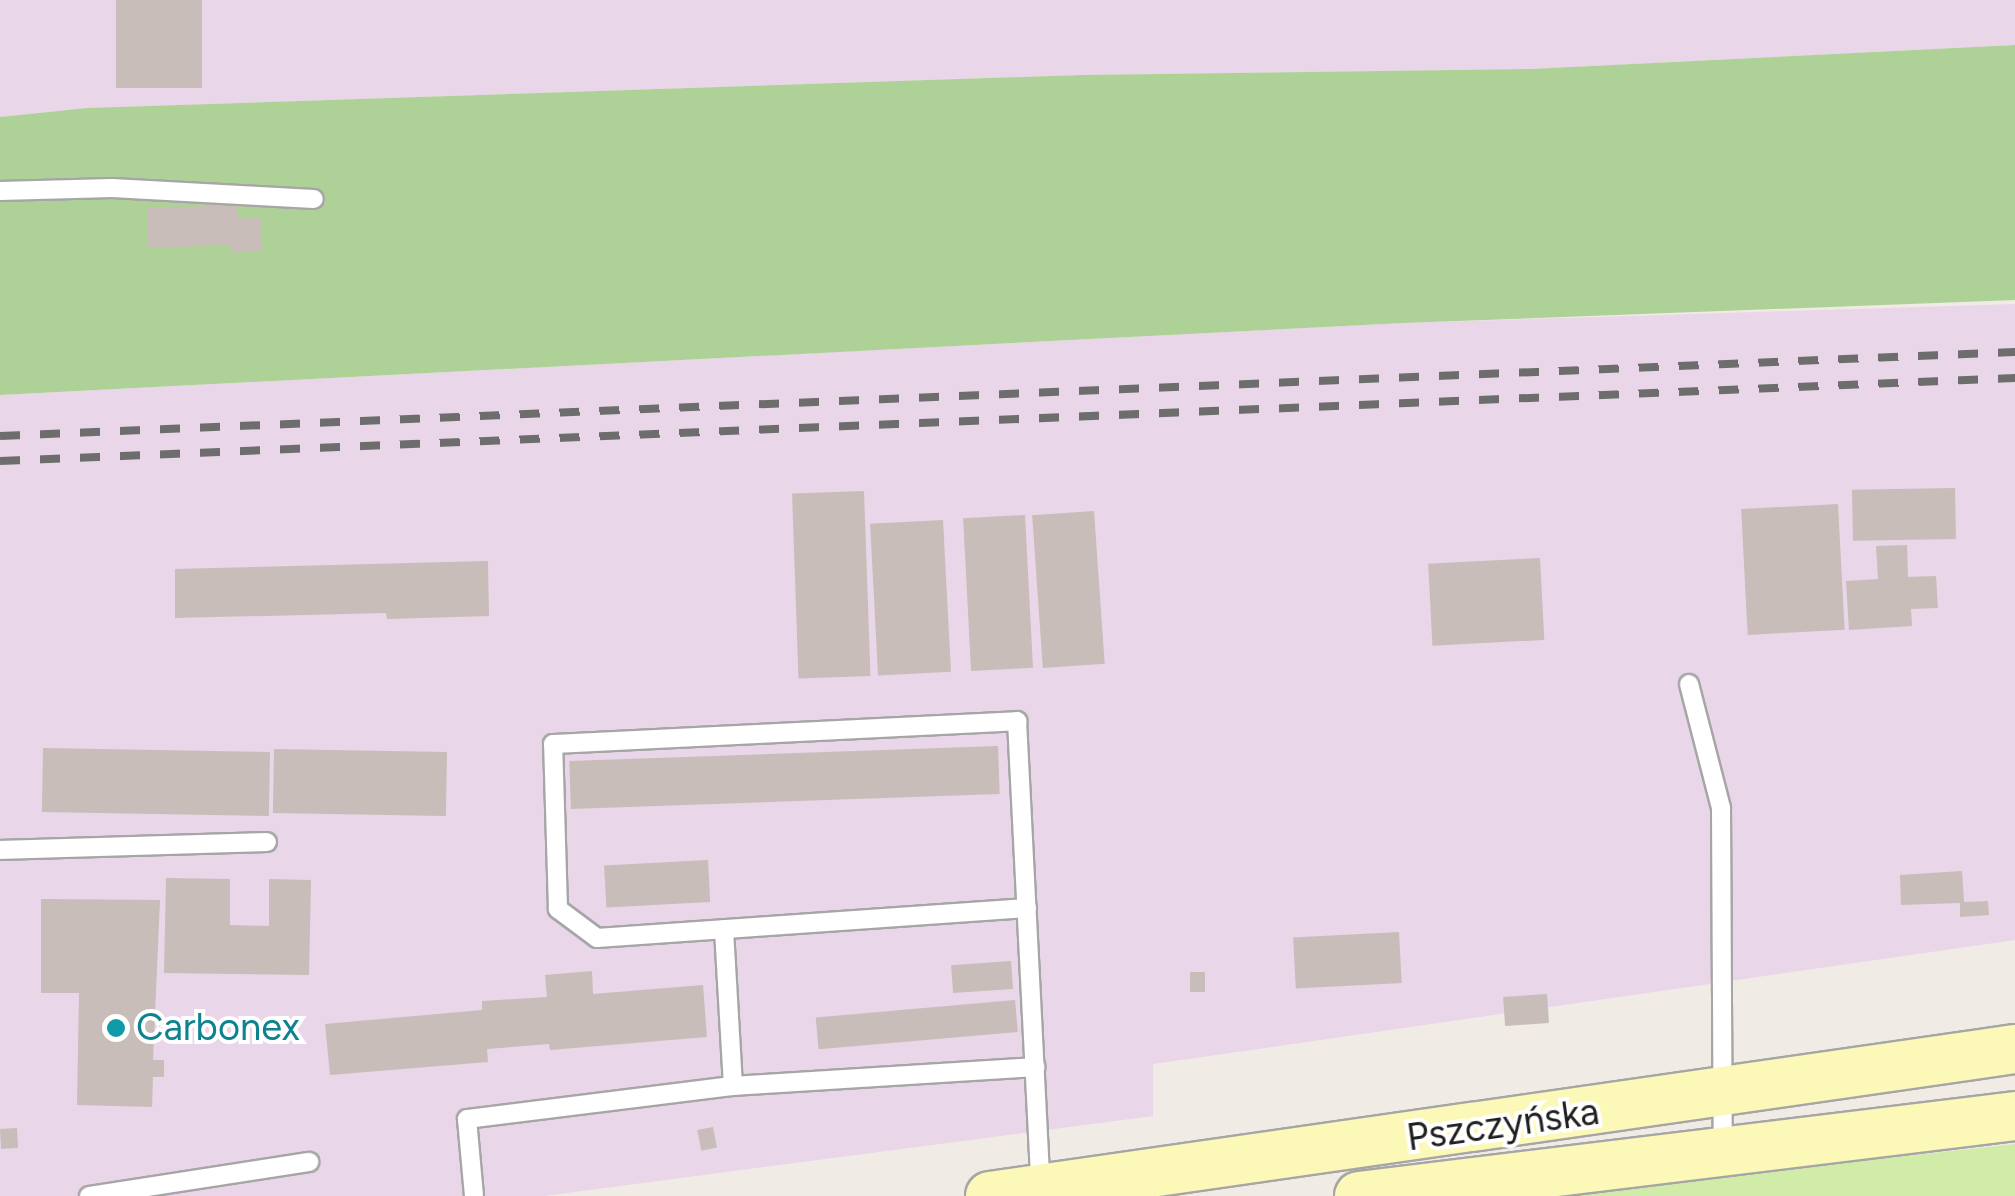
<!DOCTYPE html>
<meta charset="utf-8">
<style>
body{margin:0}
#map{position:relative;width:2015px;height:1196px;overflow:hidden;background:#f0ebe5;font-family:Figtree,sans-serif}
div>[style]{position:absolute}
[style*='--x']{left:calc(var(--x)*1px);top:calc(var(--y)*1px);width:calc(var(--w)*1px);rotate:calc(var(--a)*1deg)}
.industrial>*{inset:0;background:#e9d6e8}
.grass>*{inset:0;background:#d1eca9}
.forest>*{inset:0;background:#aed198}
.building>*{inset:0;background:#c8bdb8;transform-origin:0 0}
.roads{filter:drop-shadow(2px 0 #a6a6a6) drop-shadow(-2px 0 #a6a6a6) drop-shadow(0 2px #a6a6a6) drop-shadow(0 -2px #a6a6a6)}
.lane>*{height:18px;margin:-9px;padding:0 9px;transform-origin:9px;border-radius:9px;background:#fff}
.secondary>*{height:48px;margin:-24px;padding:0 24px;transform-origin:24px;border-radius:24px;background:#fcf8b7}
.rail>*{height:8px;margin-top:-4px;transform-origin:0;background:repeating-linear-gradient(90deg,#6d6d6d 0 20px,transparent 0 40px)}
.dots>*{width:28px;height:28px;translate:-50% -50%;box-sizing:border-box;border:5px solid #fff;border-radius:50%}
span{translate:-50% -50%;white-space:nowrap;text-align:center;line-height:1.15;-webkit-text-stroke:8px #fff;paint-order:stroke}
.culture-label{font-size:38px;color:#0d838f}
.left{translate:0 -50%;text-align:left}
.street-label{font-size:38px;color:#1f1f1f}
</style>
<div id="map">
<div class="industrial">
<i style="clip-path:polygon(0 0,2015px 0,2015px 45px,1531px 69px,1081px 75px,87px 108px,0 117px)"></i>
<i style="clip-path:polygon(2015px 304px,2015px 940px,1153px 1064px,1153px 1116px,544px 1196px,0 1196px,0 395px,1402px 323px)"></i>
</div>
<div class="grass">
<i style="clip-path:polygon(2015px 1144px,2015px 1196px,1542px 1196px)"></i>
</div>
<div class="forest">
<i style="clip-path:polygon(2015px 45px,2015px 300px,1403px 323px,0 395px,0 117px,87px 108px,1081px 75px,1531px 69px)"></i>
</div>
<div class="building">
<i style="left:116px;top:0;width:86px;height:88px"></i>
<i style="clip-path:polygon(237px 205px,237px 217px,261px 217px,262px 251px,231px 253px,231px 245px,148px 248px,147px 208px)"></i>
<i style="left:1955px;top:488px;width:51px;height:103px;rotate:89deg"></i>
<i style="left:864px;top:491px;width:185px;height:72px;rotate:88deg"></i>
<i style="left:1838px;top:504px;width:126px;height:97px;rotate:87deg"></i>
<i style="left:1094px;top:511px;width:153px;height:62px;rotate:86deg"></i>
<i style="left:1025px;top:515px;width:153px;height:62px;rotate:87deg"></i>
<i style="left:943px;top:520px;width:152px;height:73px;rotate:87deg"></i>
<i style="clip-path:polygon(1907px 545px,1908px 577px,1936px 576px,1938px 608px,1911px 609px,1912px 626px,1849px 630px,1846px 581px,1878px 579px,1876px 546px)"></i>
<i style="left:1540px;top:558px;width:82px;height:112px;rotate:87deg"></i>
<i style="clip-path:polygon(488px 561px,489px 616px,387px 619px,386px 613px,175px 618px,175px 569px)"></i>
<i style="left:998px;top:746px;width:48px;height:429px;rotate:88deg"></i>
<i style="left:43px;top:748px;width:227px;height:64px;rotate:1deg"></i>
<i style="left:274px;top:749px;width:173px;height:64px;rotate:1deg"></i>
<i style="left:708px;top:860px;width:42px;height:104px;rotate:87deg"></i>
<i style="clip-path:polygon(1962px 871px,1964px 902px,1988px 901px,1989px 915px,1960px 917px,1960px 903px,1901px 905px,1900px 875px)"></i>
<i style="clip-path:polygon(166px 878px,230px 879px,230px 925px,269px 926px,269px 879px,311px 880px,309px 975px,164px 973px)"></i>
<i style="clip-path:polygon(41px 899px,160px 900px,153px 1060px,164px 1060px,164px 1077px,153px 1077px,152px 1107px,77px 1105px,79px 993px,41px 993px)"></i>
<i style="left:1399px;top:932px;width:51px;height:106px;rotate:87deg"></i>
<i style="left:1011px;top:961px;width:28px;height:60px;rotate:86deg"></i>
<i style="clip-path:polygon(592px 971px,593px 994px,703px 985px,707px 1037px,550px 1050px,549px 1044px,487px 1049px,488px 1062px,330px 1075px,325px 1024px,482px 1010px,482px 1001px,547px 997px,545px 975px)"></i>
<i style="left:1190px;top:972px;width:15px;height:20px"></i>
<i style="left:1547px;top:994px;width:29px;height:44px;rotate:86deg"></i>
<i style="left:1015px;top:1000px;width:32px;height:200px;rotate:85deg"></i>
<i style="left:713px;top:1127px;width:21px;height:16px;rotate:79deg"></i>
<i style="left:17px;top:1128px;width:20px;height:17px;rotate:87deg"></i>
</div>
<div class="roads">
<div class="lane">
<i style="--x:0;--y:191;--w:112;--a:-1.5"></i>
<i style="--x:112;--y:188;--w:202;--a:3.1"></i>
<i style="--x:1689;--y:684;--w:128;--a:75.5"></i>
<i style="--x:1721;--y:808;--w:343;--a:89.7"></i>
<i style="--x:0;--y:850;--w:267;--a:-1.7"></i>
<i style="--x:1027;--y:908;--w:431;--a:176"></i>
<i style="--x:597;--y:938;--w:49;--a:-143.4"></i>
<i style="--x:558;--y:909;--w:165;--a:-91.7"></i>
<i style="--x:553;--y:744;--w:465;--a:-2.8"></i>
<i style="--x:1017;--y:721;--w:469;--a:87.1"></i>
<i style="--x:733;--y:1086;--w:303;--a:-3.6"></i>
<i style="--x:89;--y:1196;--w:223;--a:-8.8"></i>
<i style="--x:474;--y:1196;--w:77;--a:-95.2"></i>
<i style="--x:467;--y:1119;--w:268;--a:-7.1"></i>
<i style="--x:733;--y:1086;--w:157;--a:-93.3"></i>
</div>
<div class="secondary">
<i style="--x:990;--y:1196;--w:1035;--a:-8.16"></i>
<i style="--x:1359;--y:1196;--w:661;--a:-6.95"></i>
</div>
</div>
<div class="rail">
<i style="--x:0;--y:436;--w:2017;--a:-2.39"></i>
<i style="--x:0;--y:461;--w:2017;--a:-2.36"></i>
</div>
<div class="dots">
<i style="left:116px;top:1028px;background:#0f9aa8"></i>
</div>
<div class="culture-label">
<span class="left" style="left:136px;top:1028px">Carbonex</span>
</div>
<div class="street-label">
<span style="left:1503px;top:1125px;rotate:-8deg">Pszczyńska</span>
</div>
</div>
